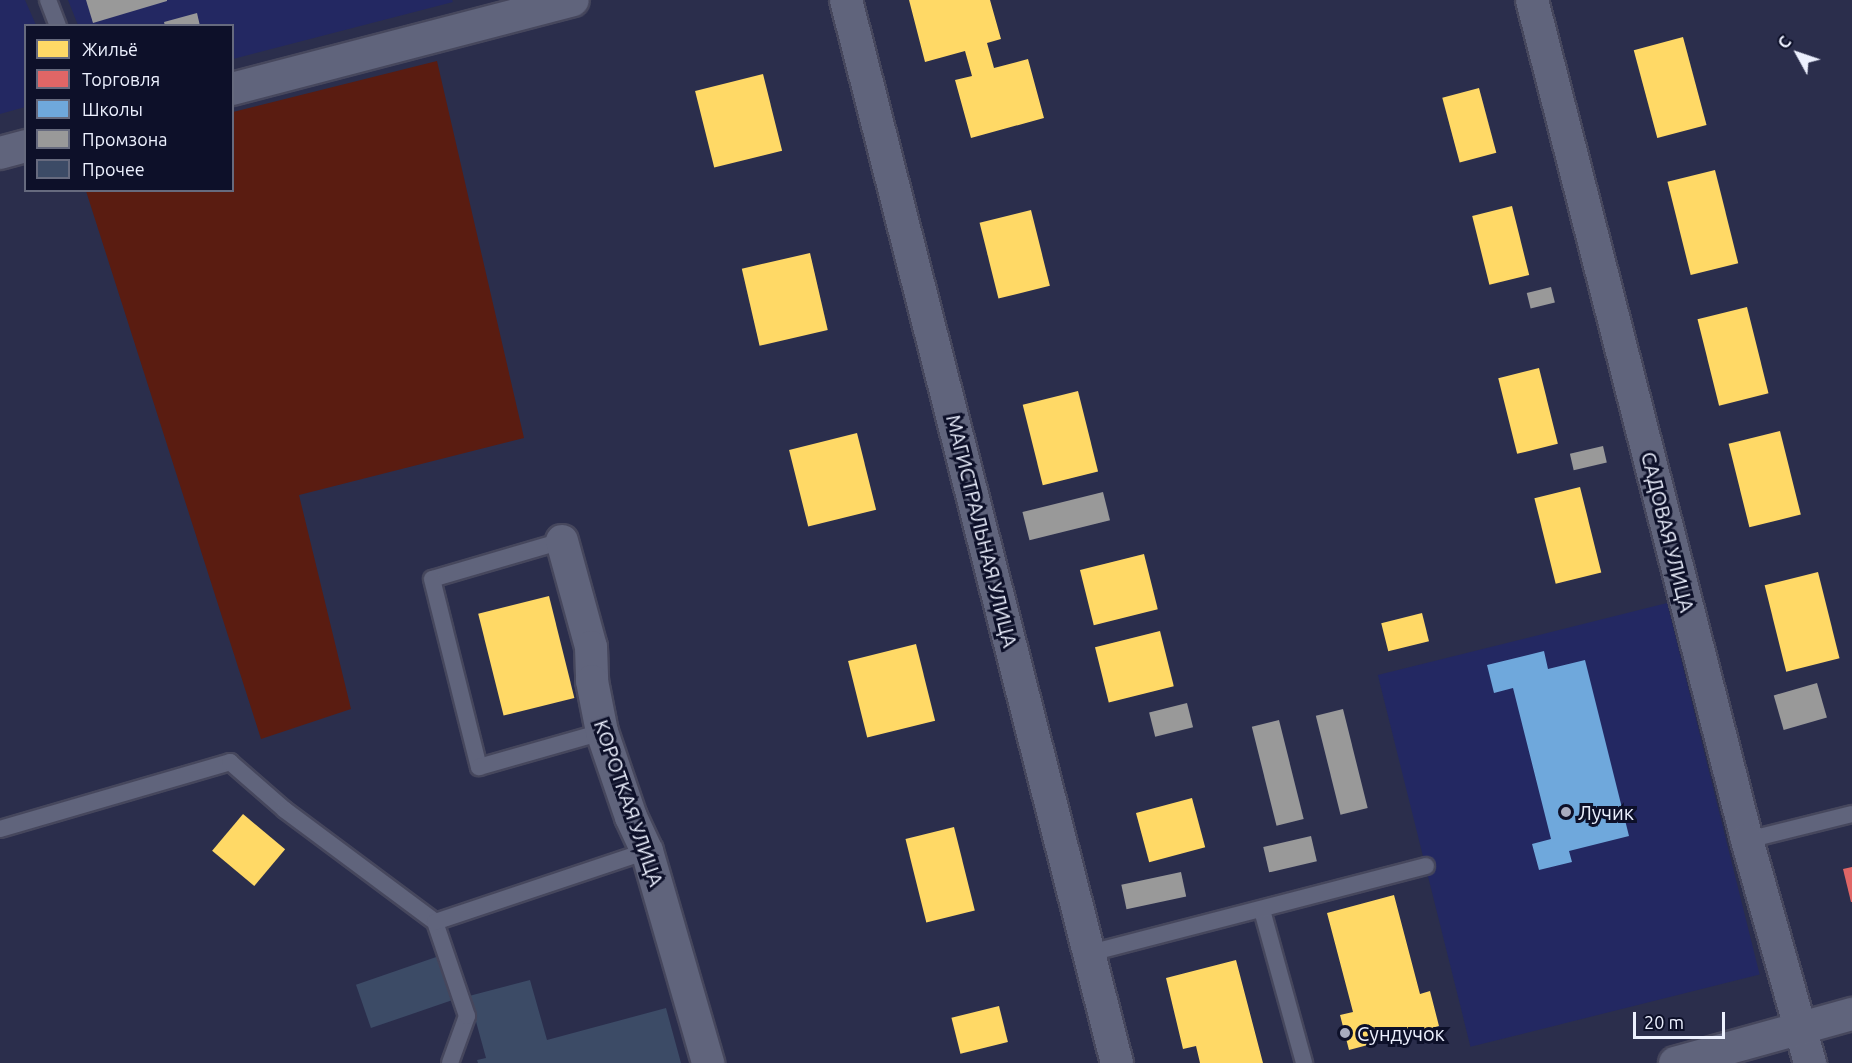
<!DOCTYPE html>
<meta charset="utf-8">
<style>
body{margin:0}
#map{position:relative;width:1852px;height:1063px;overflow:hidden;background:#2b2e4c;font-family:Ubuntu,sans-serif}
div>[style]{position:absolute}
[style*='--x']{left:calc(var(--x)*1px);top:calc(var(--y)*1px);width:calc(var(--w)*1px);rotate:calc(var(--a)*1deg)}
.built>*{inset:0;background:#232862;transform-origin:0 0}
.green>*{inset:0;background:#5a1c11}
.homes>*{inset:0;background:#ffd966;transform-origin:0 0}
.shops>*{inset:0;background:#e06666}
.schools>*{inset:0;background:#6fa8dc}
.industry>*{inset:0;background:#999;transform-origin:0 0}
.building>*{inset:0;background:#3c4b66;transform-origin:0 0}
.roads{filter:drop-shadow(2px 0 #46475d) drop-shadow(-2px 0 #46475d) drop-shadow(0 2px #46475d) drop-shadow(0 -2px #46475d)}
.service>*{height:16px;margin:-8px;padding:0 8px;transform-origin:8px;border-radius:8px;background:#60647c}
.minor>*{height:32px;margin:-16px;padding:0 16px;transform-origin:16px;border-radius:16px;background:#60647c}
.dots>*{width:16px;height:16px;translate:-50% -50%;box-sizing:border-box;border:3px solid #0d1029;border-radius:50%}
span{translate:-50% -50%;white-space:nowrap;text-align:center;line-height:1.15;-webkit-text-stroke:6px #0d1029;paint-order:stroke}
.street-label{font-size:20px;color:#ecf0fe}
.poi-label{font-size:20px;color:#ecf0fe}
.left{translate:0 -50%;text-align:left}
.legend{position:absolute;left:24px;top:24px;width:210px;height:168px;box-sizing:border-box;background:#0d1029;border:2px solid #666a7e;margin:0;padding:8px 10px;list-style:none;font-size:18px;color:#ecf0fe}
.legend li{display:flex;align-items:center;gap:12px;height:30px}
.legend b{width:30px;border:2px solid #666a7e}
.north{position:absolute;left:1768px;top:24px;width:60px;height:60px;-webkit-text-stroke:4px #0d1029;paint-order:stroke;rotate:310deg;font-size:16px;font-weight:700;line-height:24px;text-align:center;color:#ecf0fe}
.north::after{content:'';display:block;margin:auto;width:21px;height:27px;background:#ecf0fe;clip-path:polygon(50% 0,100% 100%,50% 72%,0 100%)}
.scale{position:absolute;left:1633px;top:1012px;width:92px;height:27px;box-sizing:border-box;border:3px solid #ecf0fe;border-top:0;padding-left:8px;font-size:18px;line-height:21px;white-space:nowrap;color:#ecf0fe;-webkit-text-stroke:4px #0d1029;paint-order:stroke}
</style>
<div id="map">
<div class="built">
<i style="clip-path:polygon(0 0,25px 0,36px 25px,26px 26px,25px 107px,0 114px)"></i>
<i style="clip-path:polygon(68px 0,452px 0,453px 2px,233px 59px,232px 26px,78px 25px)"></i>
<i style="left:1667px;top:603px;width:383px;height:298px;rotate:76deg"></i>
</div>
<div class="green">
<i style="clip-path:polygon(437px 61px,524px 438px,299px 495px,351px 709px,261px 739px,86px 191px,232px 190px,233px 112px)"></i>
</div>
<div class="homes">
<i style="clip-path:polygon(909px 0,990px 0,1001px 39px,987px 43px,994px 68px,1028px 59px,1044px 118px,971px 138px,955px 80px,972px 76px,965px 51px,925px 62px)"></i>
<i style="left:1683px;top:37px;width:91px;height:51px;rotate:75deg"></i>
<i style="left:763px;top:74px;width:79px;height:70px;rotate:76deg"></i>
<i style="left:1479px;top:88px;width:67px;height:38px;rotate:75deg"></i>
<i style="left:1715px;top:170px;width:96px;height:49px;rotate:76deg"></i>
<i style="left:1512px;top:206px;width:71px;height:41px;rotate:76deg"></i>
<i style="left:1031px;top:210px;width:78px;height:53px;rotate:76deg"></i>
<i style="left:810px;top:253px;width:79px;height:70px;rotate:77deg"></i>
<i style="left:1747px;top:307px;width:89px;height:51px;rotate:76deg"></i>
<i style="left:1539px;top:368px;width:78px;height:42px;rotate:76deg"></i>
<i style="left:1078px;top:391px;width:83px;height:57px;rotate:76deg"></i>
<i style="left:1780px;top:431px;width:86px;height:53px;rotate:76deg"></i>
<i style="left:857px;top:433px;width:79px;height:70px;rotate:76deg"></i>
<i style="left:1580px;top:487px;width:88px;height:47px;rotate:76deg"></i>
<i style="left:1144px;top:554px;width:57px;height:66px;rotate:76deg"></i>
<i style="left:1818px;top:572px;width:89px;height:55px;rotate:76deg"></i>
<i style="left:549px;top:596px;width:105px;height:73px;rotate:76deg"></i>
<i style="left:1422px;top:613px;width:29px;height:42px;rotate:76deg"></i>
<i style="left:1160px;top:631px;width:57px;height:67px;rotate:76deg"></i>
<i style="left:916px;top:644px;width:79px;height:70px;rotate:76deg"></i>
<i style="left:1192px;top:798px;width:51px;height:58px;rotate:75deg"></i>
<i style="left:243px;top:814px;width:55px;height:48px;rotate:40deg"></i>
<i style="left:954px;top:827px;width:86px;height:50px;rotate:76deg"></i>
<i style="clip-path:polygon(1394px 895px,1420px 994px,1430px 991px,1439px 1026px,1349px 1050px,1340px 1015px,1353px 1012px,1327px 913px)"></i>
<i style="clip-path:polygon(1236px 960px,1263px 1063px,1200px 1063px,1196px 1046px,1183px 1049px,1166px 978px)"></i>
<i style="left:999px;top:1006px;width:37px;height:49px;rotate:76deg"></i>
</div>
<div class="shops">
<i style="clip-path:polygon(1852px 867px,1852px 902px,1851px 902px,1843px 869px)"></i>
</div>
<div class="schools">
<i style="clip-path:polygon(1544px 651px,1548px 669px,1585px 660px,1629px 836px,1569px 851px,1572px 862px,1539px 870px,1532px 844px,1551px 839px,1513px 688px,1494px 693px,1487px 665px)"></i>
</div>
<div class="industry">
<i style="clip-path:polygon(86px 0,167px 0,167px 1px,93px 23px)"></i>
<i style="clip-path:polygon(197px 13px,200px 26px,165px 26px,164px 22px)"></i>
<i style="left:1551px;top:287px;width:16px;height:25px;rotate:76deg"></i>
<i style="left:1603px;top:446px;width:17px;height:34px;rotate:77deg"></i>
<i style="left:1103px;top:492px;width:29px;height:83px;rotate:76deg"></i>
<i style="left:1817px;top:683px;width:36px;height:45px;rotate:74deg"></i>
<i style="left:1187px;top:703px;width:25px;height:39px;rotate:76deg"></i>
<i style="left:1343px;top:709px;width:102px;height:28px;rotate:76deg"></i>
<i style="left:1279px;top:720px;width:102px;height:28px;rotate:76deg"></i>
<i style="left:1311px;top:836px;width:26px;height:49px;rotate:77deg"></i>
<i style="left:1181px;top:872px;width:25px;height:61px;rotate:78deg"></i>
</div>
<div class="building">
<i style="left:442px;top:955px;width:46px;height:91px;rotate:71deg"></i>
<i style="clip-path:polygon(530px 980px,547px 1040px,666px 1008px,681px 1063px,478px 1063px,477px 1060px,486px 1058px,469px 996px)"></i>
</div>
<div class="roads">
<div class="service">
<i style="--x:48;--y:0;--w:28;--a:69"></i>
<i style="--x:562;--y:541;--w:135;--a:163.7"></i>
<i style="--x:432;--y:579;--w:194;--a:76"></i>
<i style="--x:479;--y:767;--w:128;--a:-15.9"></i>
<i style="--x:0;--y:829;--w:240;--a:-16.2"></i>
<i style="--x:230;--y:762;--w:73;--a:41.1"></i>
<i style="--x:285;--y:810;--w:187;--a:36.7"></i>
<i style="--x:1747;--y:840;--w:108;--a:-13.9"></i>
<i style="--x:1262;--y:910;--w:159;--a:74.6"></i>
<i style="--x:1090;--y:953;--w:347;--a:-14.5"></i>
<i style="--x:450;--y:1063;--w:50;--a:-70.1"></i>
<i style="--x:467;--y:1016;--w:99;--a:-108.8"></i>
<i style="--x:435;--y:922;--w:224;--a:-18.5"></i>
</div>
<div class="minor">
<i style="--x:846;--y:0;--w:1097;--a:75.7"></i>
<i style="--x:1532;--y:0;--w:867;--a:75.64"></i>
<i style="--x:1747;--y:840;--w:232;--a:74.2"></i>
<i style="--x:232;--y:89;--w:352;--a:-14.6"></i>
<i style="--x:0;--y:153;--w:27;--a:-15"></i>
<i style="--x:562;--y:541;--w:110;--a:74.7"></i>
<i style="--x:591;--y:647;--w:34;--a:88"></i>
<i style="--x:592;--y:681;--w:52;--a:78.9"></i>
<i style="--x:602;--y:732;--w:90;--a:71.2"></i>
<i style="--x:631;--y:817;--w:38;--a:65"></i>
<i style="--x:647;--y:851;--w:221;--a:73.9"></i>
<i style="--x:1675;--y:1063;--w:184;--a:-15.5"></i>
</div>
</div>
<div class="dots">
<i style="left:1566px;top:812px;background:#a8acc0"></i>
<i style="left:1345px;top:1033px;background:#a8acc0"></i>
</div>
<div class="street-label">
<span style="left:982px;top:531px;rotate:76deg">МАГИСТРАЛЬНАЯ УЛИЦА</span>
<span style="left:1668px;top:532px;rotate:76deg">САДОВАЯ УЛИЦА</span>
<span style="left:629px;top:803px;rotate:71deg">КОРОТКАЯ УЛИЦА</span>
</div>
<div class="poi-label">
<span class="left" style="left:1578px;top:812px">Лучик</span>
<span class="left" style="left:1357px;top:1033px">Сундучок</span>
</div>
<ul class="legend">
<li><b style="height:16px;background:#ffd966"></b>Жильё</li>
<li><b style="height:16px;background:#e06666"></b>Торговля</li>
<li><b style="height:16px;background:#6fa8dc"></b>Школы</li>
<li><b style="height:16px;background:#999"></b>Промзона</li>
<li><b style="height:16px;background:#3c4b66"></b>Прочее</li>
</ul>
<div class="north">С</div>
<div class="scale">20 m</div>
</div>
